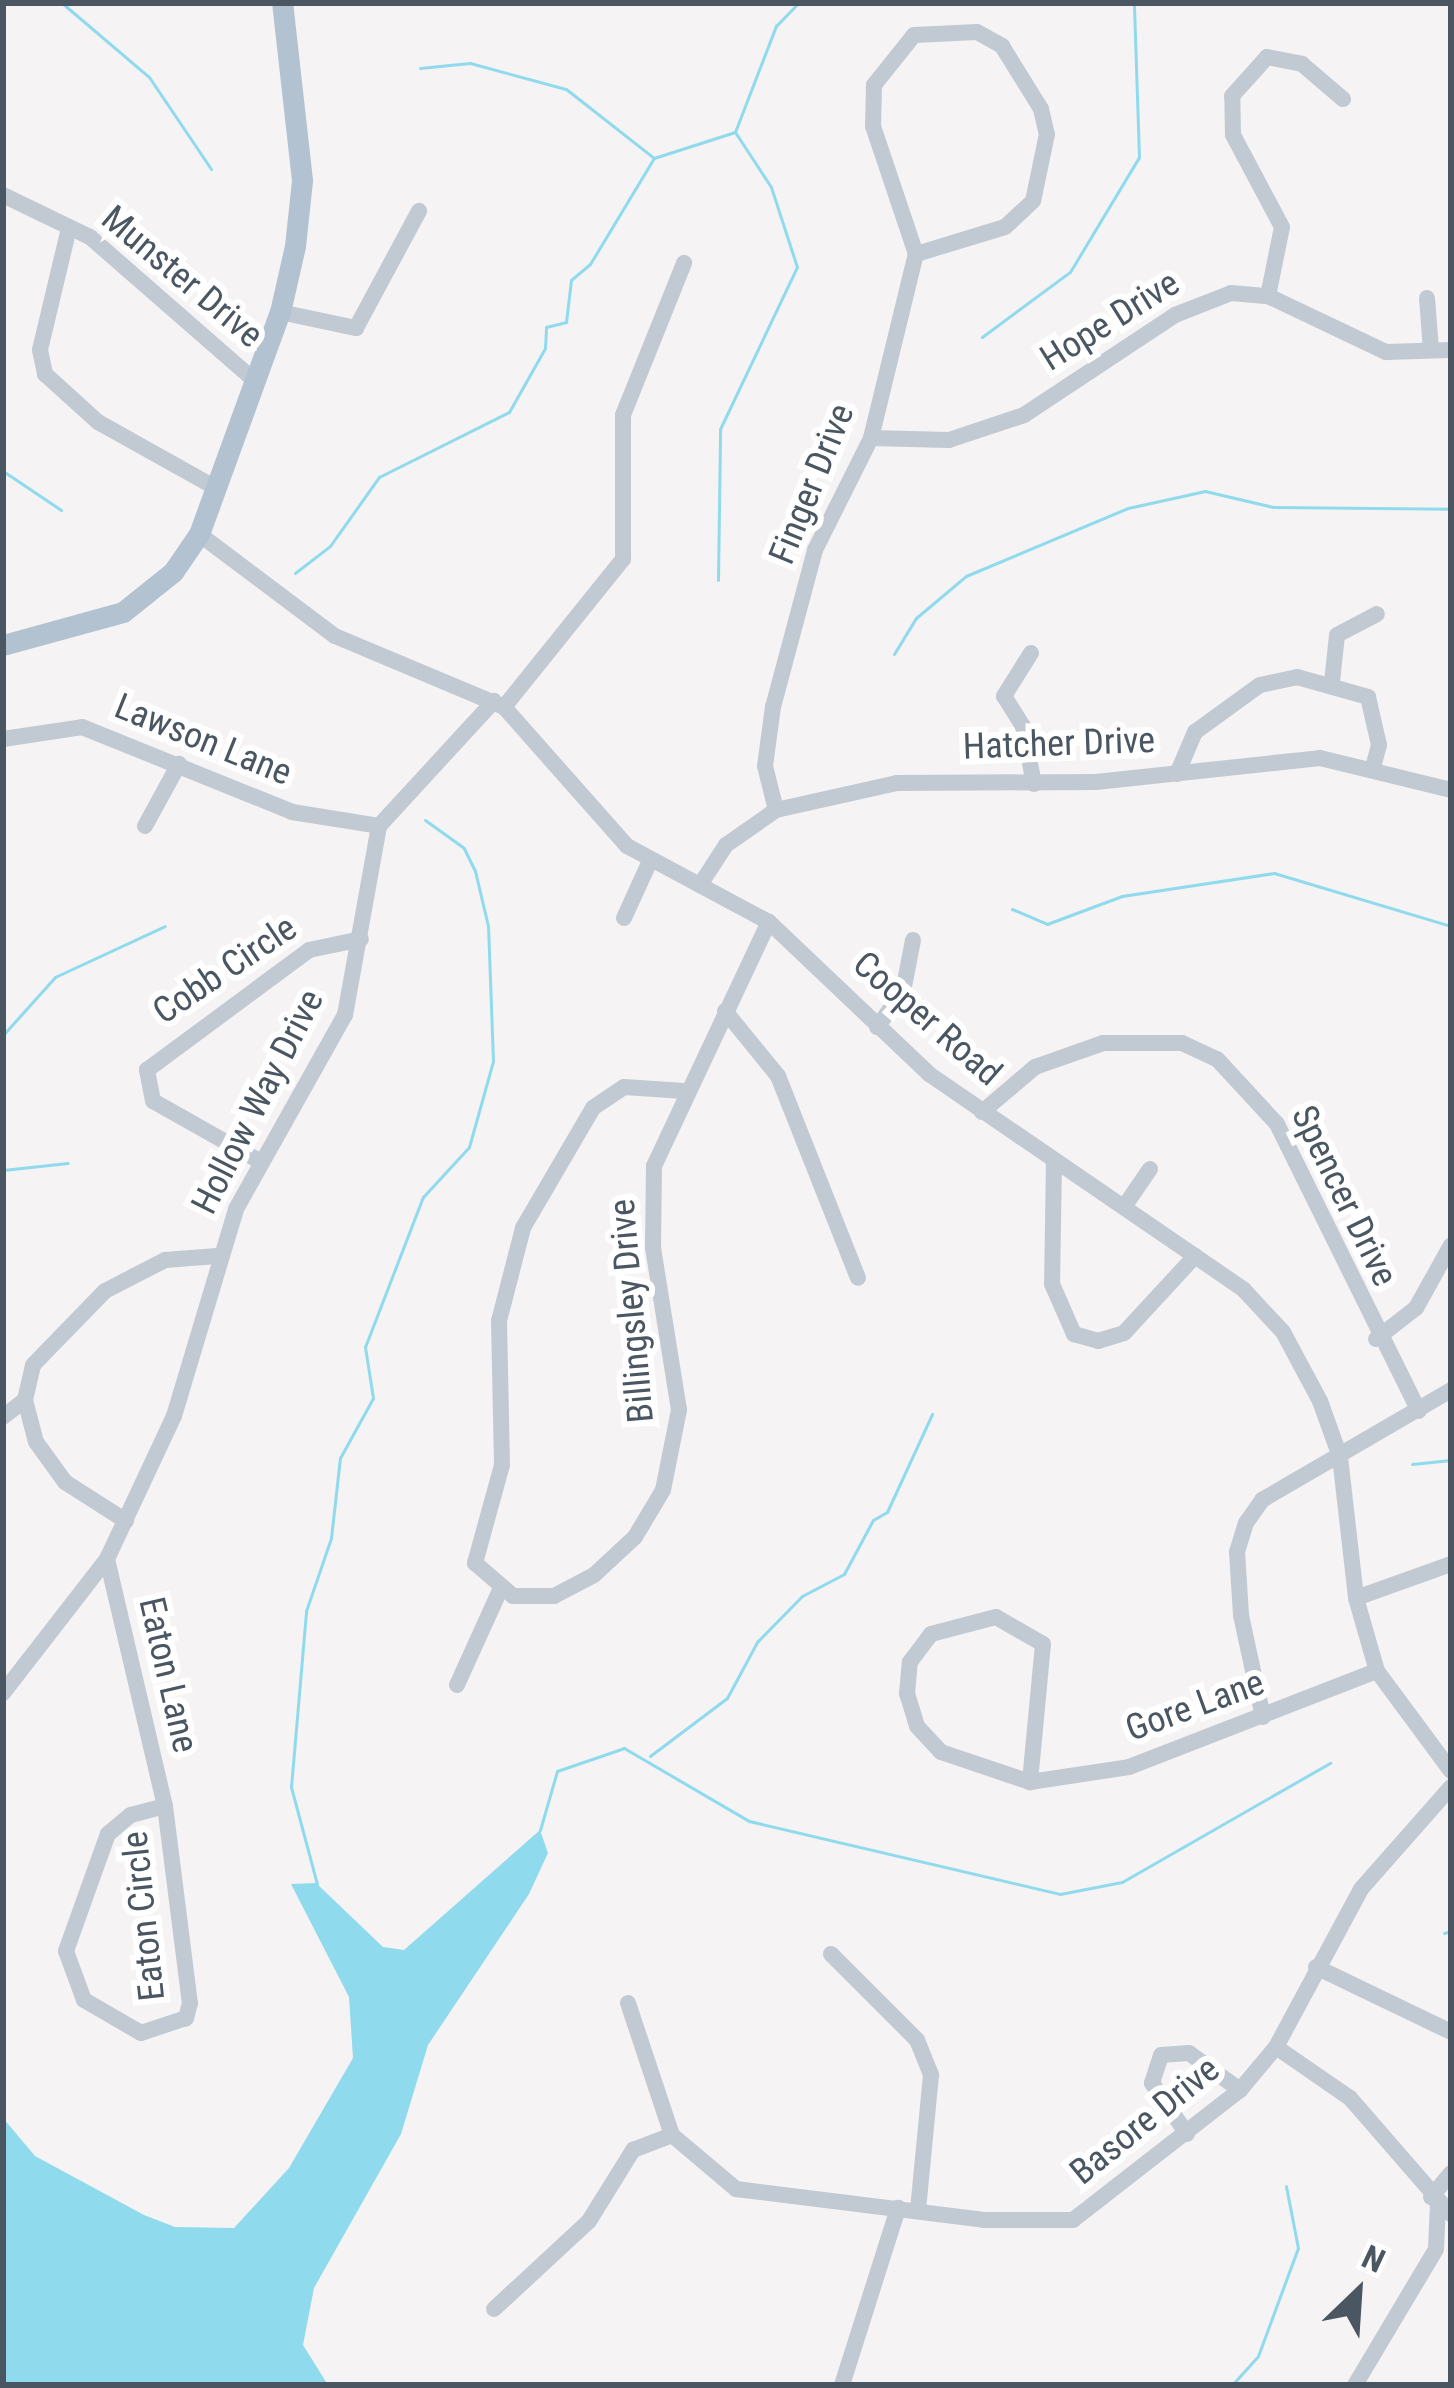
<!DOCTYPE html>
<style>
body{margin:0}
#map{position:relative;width:1454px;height:2388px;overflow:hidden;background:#f5f3f3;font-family:"Roboto Condensed",sans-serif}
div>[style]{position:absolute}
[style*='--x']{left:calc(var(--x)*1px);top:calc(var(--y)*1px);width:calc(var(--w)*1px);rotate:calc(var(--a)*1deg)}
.water>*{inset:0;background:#90daee}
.stream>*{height:3px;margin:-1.5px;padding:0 1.5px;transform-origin:1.5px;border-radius:1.5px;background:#90daee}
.minor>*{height:16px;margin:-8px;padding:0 8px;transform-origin:8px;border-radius:8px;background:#c1cad2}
.major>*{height:21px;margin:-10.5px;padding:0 10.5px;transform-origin:10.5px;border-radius:10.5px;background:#b3c2d1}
span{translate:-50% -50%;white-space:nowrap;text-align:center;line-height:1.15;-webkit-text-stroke:12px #fff;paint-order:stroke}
.street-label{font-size:36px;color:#4a5661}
.frame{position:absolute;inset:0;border:6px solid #4a5661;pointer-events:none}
.north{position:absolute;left:1298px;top:2232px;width:120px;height:120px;-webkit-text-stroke:9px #fff;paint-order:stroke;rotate:25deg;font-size:33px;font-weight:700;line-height:48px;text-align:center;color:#4a5661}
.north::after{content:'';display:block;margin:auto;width:42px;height:54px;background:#4a5661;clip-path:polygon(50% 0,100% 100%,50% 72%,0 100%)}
</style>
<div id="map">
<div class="water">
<i style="clip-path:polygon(540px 1830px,548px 1853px,529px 1894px,428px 2045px,401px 2134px,314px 2288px,303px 2345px,328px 2385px,3px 2385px,3px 2118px,35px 2156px,144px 2215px,175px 2227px,234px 2228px,289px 2168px,353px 2058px,349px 1997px,291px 1884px,316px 1883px,383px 1947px,404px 1950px)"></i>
</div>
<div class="stream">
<i style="--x:62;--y:3;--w:114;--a:40.4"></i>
<i style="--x:149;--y:77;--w:111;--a:56"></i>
<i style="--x:420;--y:68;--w:50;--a:-5.7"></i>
<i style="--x:470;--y:63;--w:99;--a:15.2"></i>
<i style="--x:566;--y:89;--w:112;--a:38.1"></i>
<i style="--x:982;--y:337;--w:109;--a:-36.5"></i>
<i style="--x:1070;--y:272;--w:134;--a:-59"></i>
<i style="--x:1139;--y:157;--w:154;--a:-91.9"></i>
<i style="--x:3;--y:471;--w:70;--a:33.9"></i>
<i style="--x:295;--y:573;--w:44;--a:-37.6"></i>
<i style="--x:330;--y:546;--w:85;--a:-54.6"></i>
<i style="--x:379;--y:477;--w:145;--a:-26.6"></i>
<i style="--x:509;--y:412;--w:73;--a:-60.6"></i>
<i style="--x:545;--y:348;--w:21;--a:-87"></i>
<i style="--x:546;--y:327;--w:21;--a:-14"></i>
<i style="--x:566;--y:322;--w:42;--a:-83.2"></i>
<i style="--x:571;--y:280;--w:25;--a:-40"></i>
<i style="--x:590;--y:264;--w:124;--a:-58.9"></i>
<i style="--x:654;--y:158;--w:85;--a:-17.8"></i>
<i style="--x:735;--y:132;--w:114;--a:-68.9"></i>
<i style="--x:776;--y:26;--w:32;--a:-46"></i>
<i style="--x:718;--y:580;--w:151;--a:-89.2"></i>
<i style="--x:720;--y:429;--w:179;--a:-64.6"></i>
<i style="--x:797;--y:267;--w:84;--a:-108"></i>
<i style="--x:771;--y:187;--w:66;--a:-123.2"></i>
<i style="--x:894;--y:654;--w:42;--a:-58.6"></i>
<i style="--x:916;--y:618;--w:65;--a:-40"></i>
<i style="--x:966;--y:576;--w:176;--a:-22.8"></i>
<i style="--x:1128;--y:508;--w:79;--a:-12.4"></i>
<i style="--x:1205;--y:491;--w:70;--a:13.2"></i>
<i style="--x:1273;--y:507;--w:178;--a:0.6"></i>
<i style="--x:1012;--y:909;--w:38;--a:23"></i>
<i style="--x:1047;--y:924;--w:80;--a:-20.5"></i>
<i style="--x:1122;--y:896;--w:154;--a:-8.6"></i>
<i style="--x:1274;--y:873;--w:185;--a:16.7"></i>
<i style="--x:3;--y:1035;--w:78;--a:-48.1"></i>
<i style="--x:55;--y:977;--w:121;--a:-24.9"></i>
<i style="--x:3;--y:1170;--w:65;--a:-6.1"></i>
<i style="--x:1412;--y:1464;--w:39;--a:-6"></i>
<i style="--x:650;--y:1756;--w:96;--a:-37"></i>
<i style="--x:727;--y:1698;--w:64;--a:-61.8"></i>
<i style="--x:757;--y:1642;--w:64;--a:-45.6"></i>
<i style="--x:802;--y:1596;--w:47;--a:-27.6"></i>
<i style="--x:844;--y:1574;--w:61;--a:-61.8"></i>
<i style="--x:873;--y:1520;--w:16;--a:-30"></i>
<i style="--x:887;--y:1512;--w:108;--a:-65.3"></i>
<i style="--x:540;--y:1830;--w:61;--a:-73.9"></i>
<i style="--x:557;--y:1771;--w:71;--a:-18.9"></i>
<i style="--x:624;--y:1748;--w:145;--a:30.3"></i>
<i style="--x:749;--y:1821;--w:319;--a:13.2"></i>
<i style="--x:1060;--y:1894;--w:63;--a:-11"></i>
<i style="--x:1122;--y:1882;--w:240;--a:-29.8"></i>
<i style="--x:317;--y:1884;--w:100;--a:-105"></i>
<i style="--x:291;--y:1787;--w:177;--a:-85.1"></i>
<i style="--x:306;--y:1611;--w:77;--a:-71.1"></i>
<i style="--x:331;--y:1538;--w:81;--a:-83.6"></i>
<i style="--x:340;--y:1458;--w:68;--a:-61.2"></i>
<i style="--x:373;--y:1398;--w:52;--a:-98.9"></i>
<i style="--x:365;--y:1347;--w:161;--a:-68.9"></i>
<i style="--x:423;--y:1197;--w:68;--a:-47.4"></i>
<i style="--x:469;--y:1147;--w:89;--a:-74.4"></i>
<i style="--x:493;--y:1061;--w:135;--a:-92.1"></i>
<i style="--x:488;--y:926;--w:57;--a:-103.3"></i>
<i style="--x:475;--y:871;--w:25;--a:-116"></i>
<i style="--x:464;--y:848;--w:48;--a:-144.3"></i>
<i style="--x:1444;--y:1933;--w:7;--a:-16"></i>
<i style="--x:1232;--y:2385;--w:39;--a:-48"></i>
<i style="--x:1258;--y:2356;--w:115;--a:-69.7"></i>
<i style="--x:1298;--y:2248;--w:63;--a:-101"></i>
</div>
<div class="minor">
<i style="--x:977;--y:32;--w:29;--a:29"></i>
<i style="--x:1002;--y:46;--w:74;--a:58.2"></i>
<i style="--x:1041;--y:109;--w:26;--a:77"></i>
<i style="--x:1047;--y:134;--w:68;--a:101.8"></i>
<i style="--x:1033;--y:201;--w:38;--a:137"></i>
<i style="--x:1005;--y:227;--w:93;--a:163.1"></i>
<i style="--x:916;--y:254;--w:135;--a:-108.6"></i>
<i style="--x:873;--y:126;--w:41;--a:-88.6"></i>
<i style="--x:874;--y:85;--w:64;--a:-51.3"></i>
<i style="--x:914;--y:35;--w:63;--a:-2.7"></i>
<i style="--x:3;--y:195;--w:97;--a:25.8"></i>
<i style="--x:90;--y:237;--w:218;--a:41.1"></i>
<i style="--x:69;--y:228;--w:125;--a:103.4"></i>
<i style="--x:40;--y:350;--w:25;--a:78"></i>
<i style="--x:45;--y:374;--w:72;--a:42.2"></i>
<i style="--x:98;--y:422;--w:135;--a:29.2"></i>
<i style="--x:1268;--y:296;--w:70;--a:-78.5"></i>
<i style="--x:1282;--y:227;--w:104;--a:-118"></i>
<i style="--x:1233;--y:135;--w:39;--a:-91"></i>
<i style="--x:1232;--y:96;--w:52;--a:-48.1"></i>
<i style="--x:1267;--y:57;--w:36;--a:11"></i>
<i style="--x:1302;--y:64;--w:54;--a:40.5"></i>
<i style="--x:1427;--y:298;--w:52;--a:85.6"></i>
<i style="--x:280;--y:312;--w:78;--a:11.9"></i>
<i style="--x:356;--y:328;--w:133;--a:-61.7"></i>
<i style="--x:871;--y:438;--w:78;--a:1.5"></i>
<i style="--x:949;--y:440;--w:79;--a:-18.4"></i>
<i style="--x:1024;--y:415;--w:181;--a:-33.5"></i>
<i style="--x:1175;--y:315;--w:60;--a:-21.4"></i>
<i style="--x:1231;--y:293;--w:37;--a:5"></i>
<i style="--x:1268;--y:296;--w:131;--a:25.4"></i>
<i style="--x:1386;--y:352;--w:65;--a:-1.8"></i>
<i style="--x:199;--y:534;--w:170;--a:36.9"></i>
<i style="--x:335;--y:636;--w:183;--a:22.8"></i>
<i style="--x:504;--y:707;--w:186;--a:48.5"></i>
<i style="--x:627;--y:846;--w:161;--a:28.2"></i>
<i style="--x:769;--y:922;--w:221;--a:43.5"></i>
<i style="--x:929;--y:1074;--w:382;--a:34.4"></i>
<i style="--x:1244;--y:1290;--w:57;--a:47.1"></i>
<i style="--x:1283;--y:1332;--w:78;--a:61.8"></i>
<i style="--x:1320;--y:1401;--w:59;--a:70.3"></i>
<i style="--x:1340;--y:1457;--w:142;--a:83.5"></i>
<i style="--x:1356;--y:1598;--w:76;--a:74"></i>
<i style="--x:1377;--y:1671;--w:124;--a:53.5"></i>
<i style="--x:1031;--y:653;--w:51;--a:122.1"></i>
<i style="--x:1004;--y:696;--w:36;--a:58"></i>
<i style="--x:1023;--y:726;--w:59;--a:79.3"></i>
<i style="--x:1332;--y:682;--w:47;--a:-83.9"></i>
<i style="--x:1337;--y:635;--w:45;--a:-27.7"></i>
<i style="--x:504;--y:707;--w:190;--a:-51.2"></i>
<i style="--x:623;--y:559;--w:144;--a:-90"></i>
<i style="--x:623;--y:415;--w:164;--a:-68.1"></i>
<i style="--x:3;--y:739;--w:80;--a:-8.6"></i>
<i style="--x:82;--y:727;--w:227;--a:22"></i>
<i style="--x:292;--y:812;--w:88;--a:9.1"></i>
<i style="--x:1177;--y:774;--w:46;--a:-66.8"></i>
<i style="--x:1195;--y:732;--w:80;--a:-35.9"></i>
<i style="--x:1260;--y:685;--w:38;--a:-12"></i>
<i style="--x:1297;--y:677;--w:74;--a:15.7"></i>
<i style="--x:1368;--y:697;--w:49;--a:77.1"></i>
<i style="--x:1379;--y:745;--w:24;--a:105"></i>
<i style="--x:776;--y:810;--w:45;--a:-104"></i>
<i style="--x:765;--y:766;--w:60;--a:-82.3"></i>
<i style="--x:773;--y:707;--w:163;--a:-75"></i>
<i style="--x:815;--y:550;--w:125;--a:-63.4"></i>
<i style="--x:871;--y:438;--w:189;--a:-76.3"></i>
<i style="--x:145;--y:826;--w:71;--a:-61.3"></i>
<i style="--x:700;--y:885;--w:48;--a:-57"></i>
<i style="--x:726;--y:845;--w:61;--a:-35"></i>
<i style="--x:776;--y:810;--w:124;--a:-12.6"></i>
<i style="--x:897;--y:783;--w:199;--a:-0.3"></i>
<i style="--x:1096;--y:782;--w:225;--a:-6.1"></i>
<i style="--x:1320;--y:758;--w:135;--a:13.7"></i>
<i style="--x:624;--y:918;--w:63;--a:-65.5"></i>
<i style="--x:725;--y:1011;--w:84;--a:50.8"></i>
<i style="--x:778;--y:1076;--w:217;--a:68.4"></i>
<i style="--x:877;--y:1027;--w:44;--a:-53.4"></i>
<i style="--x:903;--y:992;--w:53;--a:-79.1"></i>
<i style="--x:684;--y:1091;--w:60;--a:-176.2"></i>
<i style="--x:624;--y:1087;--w:37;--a:146"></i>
<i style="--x:593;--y:1108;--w:139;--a:120.3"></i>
<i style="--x:523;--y:1228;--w:96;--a:104.5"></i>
<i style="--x:499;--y:1321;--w:144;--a:88.8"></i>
<i style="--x:502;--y:1465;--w:102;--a:105.4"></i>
<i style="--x:475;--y:1563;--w:50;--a:41"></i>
<i style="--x:513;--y:1596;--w:41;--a:0"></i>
<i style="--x:554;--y:1596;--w:45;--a:-27.7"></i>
<i style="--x:594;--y:1575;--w:56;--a:-42.8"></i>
<i style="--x:635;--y:1537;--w:55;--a:-59.2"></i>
<i style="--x:663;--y:1490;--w:82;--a:-78.7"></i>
<i style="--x:679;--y:1410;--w:165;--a:-99.1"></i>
<i style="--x:653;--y:1247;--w:81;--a:-89.3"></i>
<i style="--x:654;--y:1166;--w:270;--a:-64.8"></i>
<i style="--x:982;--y:1112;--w:70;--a:-40.3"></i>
<i style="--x:1035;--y:1067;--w:72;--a:-19.4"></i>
<i style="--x:1103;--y:1043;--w:79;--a:0"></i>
<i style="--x:1182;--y:1043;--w:38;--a:25"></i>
<i style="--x:1217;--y:1059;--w:88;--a:47.3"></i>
<i style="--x:1277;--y:1124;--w:320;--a:63.7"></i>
<i style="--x:1054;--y:1160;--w:124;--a:90.9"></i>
<i style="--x:1052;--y:1284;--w:55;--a:66.3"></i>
<i style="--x:1074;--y:1334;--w:25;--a:16"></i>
<i style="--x:1098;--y:1341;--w:27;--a:-17"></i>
<i style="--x:1124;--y:1333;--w:105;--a:-47.3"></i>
<i style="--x:261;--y:1162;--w:124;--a:-150.5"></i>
<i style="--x:153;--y:1101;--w:32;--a:-101"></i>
<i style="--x:147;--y:1070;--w:202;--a:-36.5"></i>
<i style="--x:309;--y:950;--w:53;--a:-11.9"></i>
<i style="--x:1124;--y:1207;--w:46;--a:-55.6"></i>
<i style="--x:1376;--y:1339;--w:51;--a:-37.8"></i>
<i style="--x:1416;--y:1308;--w:72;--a:-60.9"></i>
<i style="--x:3;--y:1417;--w:28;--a:-38"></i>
<i style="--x:126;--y:1521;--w:72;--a:-147.4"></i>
<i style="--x:65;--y:1482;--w:49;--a:-125.9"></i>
<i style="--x:36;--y:1442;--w:43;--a:-104.7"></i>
<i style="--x:25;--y:1400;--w:36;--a:-77"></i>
<i style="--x:33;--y:1365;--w:103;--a:-45.8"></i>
<i style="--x:105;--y:1291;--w:68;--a:-27.3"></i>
<i style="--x:165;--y:1260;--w:52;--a:-4.4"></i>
<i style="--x:107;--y:1559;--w:254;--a:76.8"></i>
<i style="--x:1356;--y:1598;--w:101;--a:-19.7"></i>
<i style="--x:996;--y:1617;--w:54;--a:29.9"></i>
<i style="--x:1043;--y:1644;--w:139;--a:95.4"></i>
<i style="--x:1030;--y:1782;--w:94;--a:-161.4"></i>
<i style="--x:941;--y:1752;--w:35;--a:-133"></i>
<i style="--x:917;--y:1726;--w:34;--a:-107"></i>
<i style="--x:907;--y:1694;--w:32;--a:-85"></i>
<i style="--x:910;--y:1662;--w:35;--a:-53"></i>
<i style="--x:931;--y:1634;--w:67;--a:-14.7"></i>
<i style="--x:457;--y:1685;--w:104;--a:-65.6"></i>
<i style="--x:3;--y:1693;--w:170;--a:-52.2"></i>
<i style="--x:107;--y:1559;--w:158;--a:-64.9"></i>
<i style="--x:174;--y:1416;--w:216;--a:-73.3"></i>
<i style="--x:236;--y:1209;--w:223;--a:-60.7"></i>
<i style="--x:345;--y:1015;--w:192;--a:-79.8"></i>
<i style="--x:379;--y:826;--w:170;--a:-47.4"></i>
<i style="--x:1263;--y:1717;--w:104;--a:-102.2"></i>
<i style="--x:1241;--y:1615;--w:63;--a:-93.6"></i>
<i style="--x:1237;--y:1552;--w:30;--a:-73"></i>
<i style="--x:1246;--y:1523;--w:28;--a:-55"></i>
<i style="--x:1262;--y:1500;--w:219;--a:-30.2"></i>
<i style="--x:1030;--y:1782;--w:100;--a:-8.6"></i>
<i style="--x:1129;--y:1767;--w:266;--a:-21.2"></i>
<i style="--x:165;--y:1806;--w:199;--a:82.8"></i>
<i style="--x:190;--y:2003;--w:16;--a:105"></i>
<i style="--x:186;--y:2018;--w:47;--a:161.6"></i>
<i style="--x:141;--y:2033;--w:66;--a:-149.9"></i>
<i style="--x:84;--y:2000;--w:52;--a:-110.2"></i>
<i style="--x:66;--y:1951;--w:124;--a:-70.3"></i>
<i style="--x:108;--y:1834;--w:30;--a:-40"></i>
<i style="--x:131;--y:1815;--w:35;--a:-15"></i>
<i style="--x:831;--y:1954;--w:122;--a:45"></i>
<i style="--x:917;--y:2040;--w:38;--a:68"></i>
<i style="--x:931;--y:2075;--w:136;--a:95.5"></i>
<i style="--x:1316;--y:1967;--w:150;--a:25.7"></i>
<i style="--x:628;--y:2003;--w:139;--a:71.6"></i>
<i style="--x:672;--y:2135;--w:84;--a:40.2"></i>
<i style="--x:736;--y:2189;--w:250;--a:7.1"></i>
<i style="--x:984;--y:2220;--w:89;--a:0"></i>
<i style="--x:1073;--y:2220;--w:212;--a:-37.9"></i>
<i style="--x:1240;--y:2090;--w:56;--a:-50.1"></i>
<i style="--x:1276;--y:2047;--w:179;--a:-61.7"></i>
<i style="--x:1361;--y:1889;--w:136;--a:-48.6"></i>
<i style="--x:1276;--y:2047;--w:90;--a:34.6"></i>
<i style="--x:1350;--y:2098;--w:154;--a:49"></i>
<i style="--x:1187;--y:2134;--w:62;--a:-124.5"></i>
<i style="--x:1152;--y:2083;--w:29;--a:-72"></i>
<i style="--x:1161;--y:2055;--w:28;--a:-4"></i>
<i style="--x:1189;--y:2053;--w:63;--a:36"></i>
<i style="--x:1431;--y:2197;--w:31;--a:-50"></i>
<i style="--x:494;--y:2309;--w:129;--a:-42.8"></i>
<i style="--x:589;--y:2221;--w:84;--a:-58.2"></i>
<i style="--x:633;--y:2150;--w:42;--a:-21"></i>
<i style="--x:842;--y:2385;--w:186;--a:-72.4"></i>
<i style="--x:1355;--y:2385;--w:158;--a:-59.2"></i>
<i style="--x:1436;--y:2249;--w:45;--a:-87.5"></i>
</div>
<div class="major">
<i style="--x:3;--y:645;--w:124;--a:-15.4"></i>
<i style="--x:123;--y:612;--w:64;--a:-38.7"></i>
<i style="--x:173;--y:572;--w:46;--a:-55.6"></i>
<i style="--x:199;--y:534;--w:236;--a:-70"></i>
<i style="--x:280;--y:312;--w:68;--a:-77.2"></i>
<i style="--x:295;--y:246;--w:66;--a:-83.9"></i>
<i style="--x:302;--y:180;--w:178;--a:-96.4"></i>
</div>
<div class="street-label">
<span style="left:182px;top:277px;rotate:40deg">Munster Drive</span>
<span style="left:1110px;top:321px;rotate:-32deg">Hope Drive</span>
<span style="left:812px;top:484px;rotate:-68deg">Finger Drive</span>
<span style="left:203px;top:740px;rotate:22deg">Lawson Lane</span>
<span style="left:1059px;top:744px;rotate:-2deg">Hatcher Drive</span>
<span style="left:225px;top:970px;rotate:-34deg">Cobb Circle</span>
<span style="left:927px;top:1019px;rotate:41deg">Cooper Road</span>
<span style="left:258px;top:1102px;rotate:-63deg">Hollow Way Drive</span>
<span style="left:1344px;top:1196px;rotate:64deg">Spencer Drive</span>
<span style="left:632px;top:1311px;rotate:-95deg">Billingsley Drive</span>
<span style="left:168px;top:1675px;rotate:77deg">Eaton Lane</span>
<span style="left:1195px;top:1706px;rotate:-20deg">Gore Lane</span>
<span style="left:144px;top:1916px;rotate:-96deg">Eaton Circle</span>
<span style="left:1145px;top:2121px;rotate:-39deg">Basore Drive</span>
</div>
<div class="frame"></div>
<div class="north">N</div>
</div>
